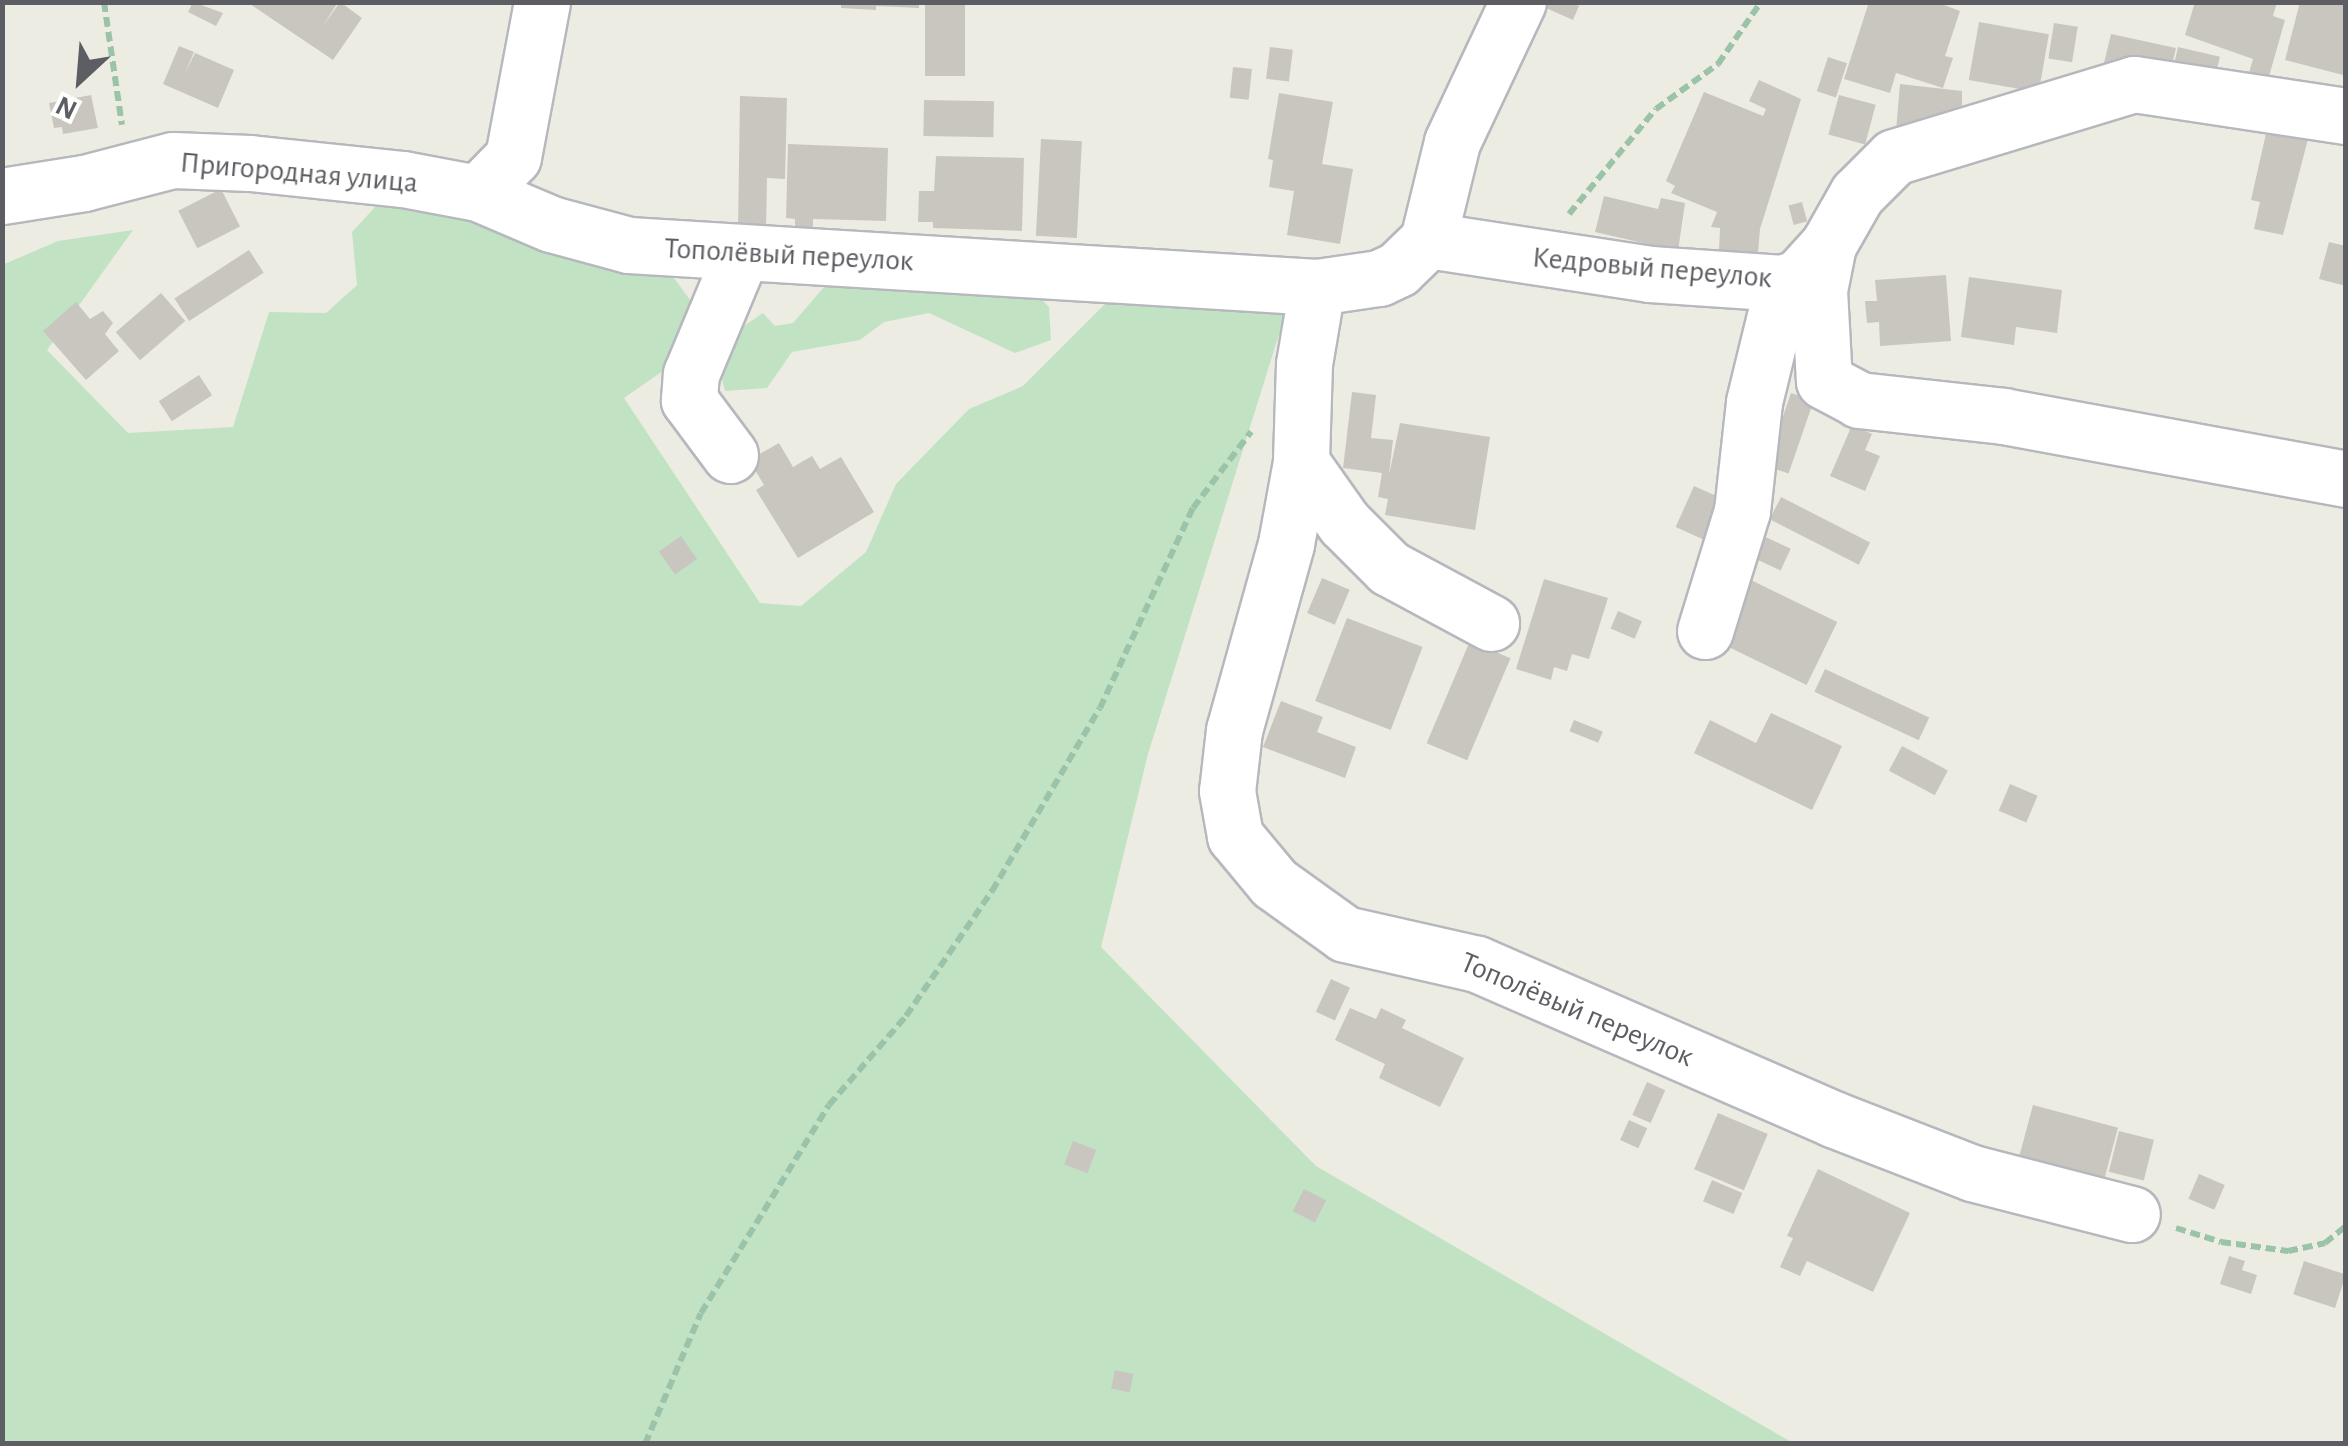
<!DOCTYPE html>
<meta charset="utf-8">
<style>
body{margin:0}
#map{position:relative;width:2348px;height:1446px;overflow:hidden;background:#edece3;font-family:"Alegreya Sans",sans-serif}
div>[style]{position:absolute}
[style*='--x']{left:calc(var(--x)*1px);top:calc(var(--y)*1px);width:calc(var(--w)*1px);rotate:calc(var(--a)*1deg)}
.green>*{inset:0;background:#c1e3c4}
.building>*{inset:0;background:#c9c6c0;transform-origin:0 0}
.path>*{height:6px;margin-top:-3px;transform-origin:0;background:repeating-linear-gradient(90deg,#9bc3aa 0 10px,transparent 0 15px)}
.roads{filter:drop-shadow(2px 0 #b6b8bd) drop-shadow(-2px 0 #b6b8bd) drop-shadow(0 2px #b6b8bd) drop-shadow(0 -2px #b6b8bd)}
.minor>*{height:55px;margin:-27.5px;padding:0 27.5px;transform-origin:27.5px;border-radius:27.5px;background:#fff}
span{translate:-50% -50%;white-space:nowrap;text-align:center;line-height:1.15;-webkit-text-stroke:9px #fff;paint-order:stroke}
.street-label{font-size:30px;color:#5c5e63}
.frame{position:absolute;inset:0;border:5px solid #5c5e63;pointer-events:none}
.north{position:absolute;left:30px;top:30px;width:100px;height:100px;-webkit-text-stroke:8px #fff;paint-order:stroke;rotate:206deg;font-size:28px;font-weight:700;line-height:40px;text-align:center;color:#5c5e63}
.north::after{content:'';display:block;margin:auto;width:35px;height:45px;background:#5c5e63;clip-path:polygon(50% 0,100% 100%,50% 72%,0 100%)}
</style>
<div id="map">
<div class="green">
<i style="clip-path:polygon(377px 205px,468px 220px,559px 255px,672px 275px,700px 314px,689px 353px,624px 398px,760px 603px,801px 606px,866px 552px,896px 484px,969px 409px,1023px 386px,1108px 301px,1286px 312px,1148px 754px,1101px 947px,1316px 1166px,1793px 1443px,3px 1443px,2px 265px,58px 241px,133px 230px,47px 350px,128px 433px,233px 427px,269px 312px,326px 313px,357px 285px,352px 232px)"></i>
<i style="clip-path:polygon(830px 280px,1030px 288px,1049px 307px,1051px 340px,1015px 353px,929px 313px,884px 322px,860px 340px,792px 352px,767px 388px,725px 391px,717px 361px,719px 343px,763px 313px,775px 326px,793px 323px)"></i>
</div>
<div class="building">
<i style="clip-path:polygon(193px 2px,223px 13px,216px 26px,188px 12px)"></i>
<i style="clip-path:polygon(247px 2px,338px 2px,323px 26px,340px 2px,362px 18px,333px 60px)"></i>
<i style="clip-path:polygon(841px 2px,919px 2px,919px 8px,876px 6px,876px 10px,841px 8px)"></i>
<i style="left:925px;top:2px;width:40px;height:74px"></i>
<i style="clip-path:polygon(1549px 2px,1571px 2px,1579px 6px,1573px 20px,1546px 8px)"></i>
<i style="clip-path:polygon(1869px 2px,1936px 2px,1960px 11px,1945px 56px,1953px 58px,1943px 88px,1896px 73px,1890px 93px,1844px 79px)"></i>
<i style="clip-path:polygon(2195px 2px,2277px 2px,2273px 16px,2285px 20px,2266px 87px,2247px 80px,2253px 59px,2185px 35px)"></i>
<i style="clip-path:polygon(2300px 2px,2346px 2px,2343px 75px,2285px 60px)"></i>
<i style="left:1979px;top:22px;width:71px;height:59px;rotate:10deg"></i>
<i style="left:2054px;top:23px;width:24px;height:36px;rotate:9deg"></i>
<i style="clip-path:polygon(2111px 34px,2176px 48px,2171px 70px,2103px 67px)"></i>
<i style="clip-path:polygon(179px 46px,194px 52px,185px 73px,195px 53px,234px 70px,218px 108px,163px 84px)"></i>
<i style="left:1270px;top:47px;width:23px;height:32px;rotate:7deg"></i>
<i style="left:2178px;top:47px;width:43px;height:24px;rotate:13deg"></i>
<i style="left:1828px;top:57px;width:20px;height:36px;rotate:18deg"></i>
<i style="left:1233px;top:67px;width:19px;height:31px;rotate:6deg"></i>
<i style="clip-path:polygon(1759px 80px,1801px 99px,1760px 229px,1758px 253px,1719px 251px,1720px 228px,1711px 227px,1717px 212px,1671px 193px,1675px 186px,1666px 181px,1704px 92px,1763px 116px,1766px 109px,1749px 101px)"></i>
<i style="clip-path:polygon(1900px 84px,1962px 91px,1962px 119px,1895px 142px)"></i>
<i style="clip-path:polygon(1279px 93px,1333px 102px,1322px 164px,1353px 169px,1340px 244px,1287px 235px,1294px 191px,1269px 187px,1273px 160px,1268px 159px)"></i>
<i style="clip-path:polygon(91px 95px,98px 128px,63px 134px,62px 127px,54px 128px,49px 103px)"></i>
<i style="left:1839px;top:95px;width:38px;height:41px;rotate:15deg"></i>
<i style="clip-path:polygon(740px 96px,787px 98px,785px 179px,767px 178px,766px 230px,738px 230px)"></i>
<i style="left:924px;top:100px;width:70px;height:36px;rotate:1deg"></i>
<i style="clip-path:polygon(2267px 129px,2308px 139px,2283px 235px,2254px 229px,2260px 202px,2251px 200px)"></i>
<i style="left:1041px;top:139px;width:41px;height:97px;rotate:3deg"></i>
<i style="clip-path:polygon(788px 144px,888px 148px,886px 221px,813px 219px,813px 232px,795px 231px,795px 219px,786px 218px)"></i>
<i style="clip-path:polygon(936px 156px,1024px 158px,1022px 231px,933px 228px,933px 222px,918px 222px,919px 191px,934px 191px)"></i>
<i style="left:221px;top:189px;width:42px;height:48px;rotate:63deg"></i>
<i style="clip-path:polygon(1604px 196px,1658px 209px,1661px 198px,1685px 203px,1678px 251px,1595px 232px)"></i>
<i style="left:1802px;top:202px;width:20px;height:14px;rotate:75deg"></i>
<i style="clip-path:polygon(2329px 242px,2346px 246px,2346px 286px,2319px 279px)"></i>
<i style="left:249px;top:250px;width:27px;height:89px;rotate:57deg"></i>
<i style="clip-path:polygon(1946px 275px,1951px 341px,1880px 346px,1879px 322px,1867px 323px,1865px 301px,1877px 301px,1875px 280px)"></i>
<i style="clip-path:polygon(1969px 277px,2062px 290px,2057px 333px,2016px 327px,2014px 345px,1961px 337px)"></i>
<i style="left:161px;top:293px;width:37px;height:60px;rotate:49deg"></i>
<i style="clip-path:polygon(76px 302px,90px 319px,103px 311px,113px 323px,105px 334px,119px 351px,86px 380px,43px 331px)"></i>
<i style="left:199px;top:375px;width:24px;height:48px;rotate:57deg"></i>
<i style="clip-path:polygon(1352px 392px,1376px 395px,1371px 438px,1393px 440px,1389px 475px,1400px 423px,1490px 437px,1475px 530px,1385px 515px,1388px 499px,1378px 497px,1382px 473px,1343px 468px)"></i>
<i style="left:1791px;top:393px;width:24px;height:77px;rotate:19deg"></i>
<i style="clip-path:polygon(1852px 425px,1872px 434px,1865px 450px,1880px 456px,1865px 491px,1830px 476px)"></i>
<i style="clip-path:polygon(779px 443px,793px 467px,812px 456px,820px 469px,841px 457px,874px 512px,798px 558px,756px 490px,764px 485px,749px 460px)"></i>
<i style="left:1694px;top:486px;width:32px;height:45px;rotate:24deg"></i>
<i style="left:1781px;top:497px;width:100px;height:25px;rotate:27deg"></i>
<i style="left:1759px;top:534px;width:35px;height:24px;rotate:25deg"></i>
<i style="left:681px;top:536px;width:28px;height:27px;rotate:55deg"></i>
<i style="left:1322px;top:578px;width:30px;height:38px;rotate:23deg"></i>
<i style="clip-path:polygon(1544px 579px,1608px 598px,1589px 659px,1572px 654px,1567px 671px,1554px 667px,1551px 680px,1516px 669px)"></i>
<i style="left:1751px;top:580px;width:96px;height:70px;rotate:26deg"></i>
<i style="left:1618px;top:611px;width:26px;height:19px;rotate:23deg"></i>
<i style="left:1347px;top:618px;width:81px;height:89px;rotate:21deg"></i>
<i style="left:1470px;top:641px;width:44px;height:111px;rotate:23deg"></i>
<i style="left:1825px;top:669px;width:115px;height:25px;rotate:25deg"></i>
<i style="clip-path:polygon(1281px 701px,1323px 717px,1317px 732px,1356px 747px,1345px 778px,1263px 747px)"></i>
<i style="clip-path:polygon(1771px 713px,1842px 746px,1812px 810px,1694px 753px,1710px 720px,1756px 743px)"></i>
<i style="left:1574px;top:720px;width:31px;height:12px;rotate:22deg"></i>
<i style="left:1902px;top:746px;width:52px;height:28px;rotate:28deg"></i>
<i style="left:2010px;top:784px;width:30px;height:29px;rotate:23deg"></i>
<i style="left:1331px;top:979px;width:21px;height:36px;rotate:25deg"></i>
<i style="clip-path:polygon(1350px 1008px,1376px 1019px,1381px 1008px,1406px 1020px,1402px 1028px,1464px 1058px,1440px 1107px,1379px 1078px,1385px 1064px,1335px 1040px)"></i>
<i style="left:1647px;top:1082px;width:20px;height:36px;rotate:24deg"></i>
<i style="left:2033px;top:1105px;width:88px;height:62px;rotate:15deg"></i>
<i style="left:1718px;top:1113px;width:54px;height:61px;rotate:23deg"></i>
<i style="left:1629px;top:1120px;width:20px;height:22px;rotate:24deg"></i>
<i style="left:2119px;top:1131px;width:36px;height:42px;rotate:14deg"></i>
<i style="left:1073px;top:1141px;width:25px;height:25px;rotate:21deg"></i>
<i style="clip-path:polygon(1818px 1169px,1910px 1213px,1873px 1292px,1807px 1261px,1800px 1276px,1780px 1267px,1793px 1238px,1787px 1236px)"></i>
<i style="left:2199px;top:1174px;width:28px;height:27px;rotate:23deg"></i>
<i style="left:1712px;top:1180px;width:33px;height:23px;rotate:23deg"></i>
<i style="left:1304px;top:1189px;width:25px;height:25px;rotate:27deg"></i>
<i style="clip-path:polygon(2229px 1256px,2245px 1261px,2242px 1270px,2257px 1275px,2251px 1294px,2220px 1284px)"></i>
<i style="left:2304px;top:1261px;width:44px;height:35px;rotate:18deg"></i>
<i style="left:1115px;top:1370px;width:19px;height:19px;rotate:12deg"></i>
</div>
<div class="path">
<i style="--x:104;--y:2;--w:124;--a:81.7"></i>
<i style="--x:1569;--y:214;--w:136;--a:-50.4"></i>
<i style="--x:1656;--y:109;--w:77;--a:-36"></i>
<i style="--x:1718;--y:64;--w:75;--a:-55.3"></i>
<i style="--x:2176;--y:1228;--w:47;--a:17.3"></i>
<i style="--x:2221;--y:1242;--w:68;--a:7.7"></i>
<i style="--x:2288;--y:1251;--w:38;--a:-12"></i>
<i style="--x:2325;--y:1243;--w:27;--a:-39"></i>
<i style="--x:645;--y:1444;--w:142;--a:-66.9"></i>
<i style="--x:701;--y:1313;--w:244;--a:-58.4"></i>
<i style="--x:829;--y:1105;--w:118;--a:-49.1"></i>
<i style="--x:906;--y:1016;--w:152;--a:-55.5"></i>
<i style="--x:992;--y:891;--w:212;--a:-59.5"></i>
<i style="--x:1100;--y:708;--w:221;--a:-65.1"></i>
<i style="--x:1193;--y:508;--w:96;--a:-52.7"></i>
</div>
<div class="roads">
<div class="minor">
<i style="--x:478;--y:193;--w:50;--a:-45.8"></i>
<i style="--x:513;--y:157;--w:158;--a:-79.4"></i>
<i style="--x:2;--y:196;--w:83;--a:-9"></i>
<i style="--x:84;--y:183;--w:92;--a:-14.5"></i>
<i style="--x:173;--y:160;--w:77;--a:2.2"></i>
<i style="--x:250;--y:163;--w:154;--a:6"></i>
<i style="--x:403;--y:179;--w:76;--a:10.6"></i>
<i style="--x:478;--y:193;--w:79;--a:23"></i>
<i style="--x:551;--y:224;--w:81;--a:15.1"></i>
<i style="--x:629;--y:245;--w:689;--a:3.49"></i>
<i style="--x:1317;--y:287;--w:63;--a:-8.3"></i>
<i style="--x:1379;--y:278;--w:21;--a:-25"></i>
<i style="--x:1398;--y:269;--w:42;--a:-44"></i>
<i style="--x:1428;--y:240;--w:101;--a:-76.2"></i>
<i style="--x:1452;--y:142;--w:155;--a:-64.8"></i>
<i style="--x:1428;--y:240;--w:225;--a:8.7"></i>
<i style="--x:1650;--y:274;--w:133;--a:3.9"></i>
<i style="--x:1783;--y:283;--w:17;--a:-21"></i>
<i style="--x:1799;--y:277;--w:43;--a:-47.8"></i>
<i style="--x:1828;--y:245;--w:59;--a:-60.4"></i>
<i style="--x:1857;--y:194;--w:52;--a:-45"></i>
<i style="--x:1894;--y:157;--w:251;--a:-16.9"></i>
<i style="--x:2134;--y:84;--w:214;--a:8.6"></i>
<i style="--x:1828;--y:245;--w:46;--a:101.3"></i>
<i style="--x:1819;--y:290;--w:91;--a:86.9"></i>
<i style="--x:1824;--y:381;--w:40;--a:28"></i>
<i style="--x:1859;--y:400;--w:145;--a:6.3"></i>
<i style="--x:2003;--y:416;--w:349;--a:10.4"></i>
<i style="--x:1317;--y:287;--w:78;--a:99.6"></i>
<i style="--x:1304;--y:364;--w:98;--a:91.8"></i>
<i style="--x:1301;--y:462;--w:83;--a:100.4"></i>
<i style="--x:1286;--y:544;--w:193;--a:105.6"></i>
<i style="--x:1234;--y:730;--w:61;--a:96.5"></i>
<i style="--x:1227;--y:791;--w:46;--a:79.9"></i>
<i style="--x:1235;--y:836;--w:61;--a:50.3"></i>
<i style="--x:1274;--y:883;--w:87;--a:35.7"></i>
<i style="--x:1345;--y:934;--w:135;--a:12.8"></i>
<i style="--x:1477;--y:964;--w:388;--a:23.5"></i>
<i style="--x:1833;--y:1119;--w:149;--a:21.2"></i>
<i style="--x:1972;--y:1173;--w:165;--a:14.4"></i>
<i style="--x:730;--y:455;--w:69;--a:-126.7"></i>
<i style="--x:689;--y:400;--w:26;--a:-86"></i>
<i style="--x:691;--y:374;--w:132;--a:-67.3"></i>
<i style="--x:1301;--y:462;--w:75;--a:54.8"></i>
<i style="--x:1344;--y:523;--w:64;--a:45"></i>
<i style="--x:1389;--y:568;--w:116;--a:28.3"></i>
<i style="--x:1705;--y:631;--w:126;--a:-72.9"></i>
<i style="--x:1742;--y:511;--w:110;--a:-83.7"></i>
<i style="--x:1754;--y:402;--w:122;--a:-76.3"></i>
</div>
</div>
<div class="street-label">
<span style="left:299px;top:173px;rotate:5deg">Пригородная улица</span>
<span style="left:789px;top:255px;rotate:3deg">Тополёвый переулок</span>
<span style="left:1652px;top:268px;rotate:5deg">Кедровый переулок</span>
<span style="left:1577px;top:1010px;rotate:23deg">Тополёвый переулок</span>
</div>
<div class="frame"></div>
<div class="north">N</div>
</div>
